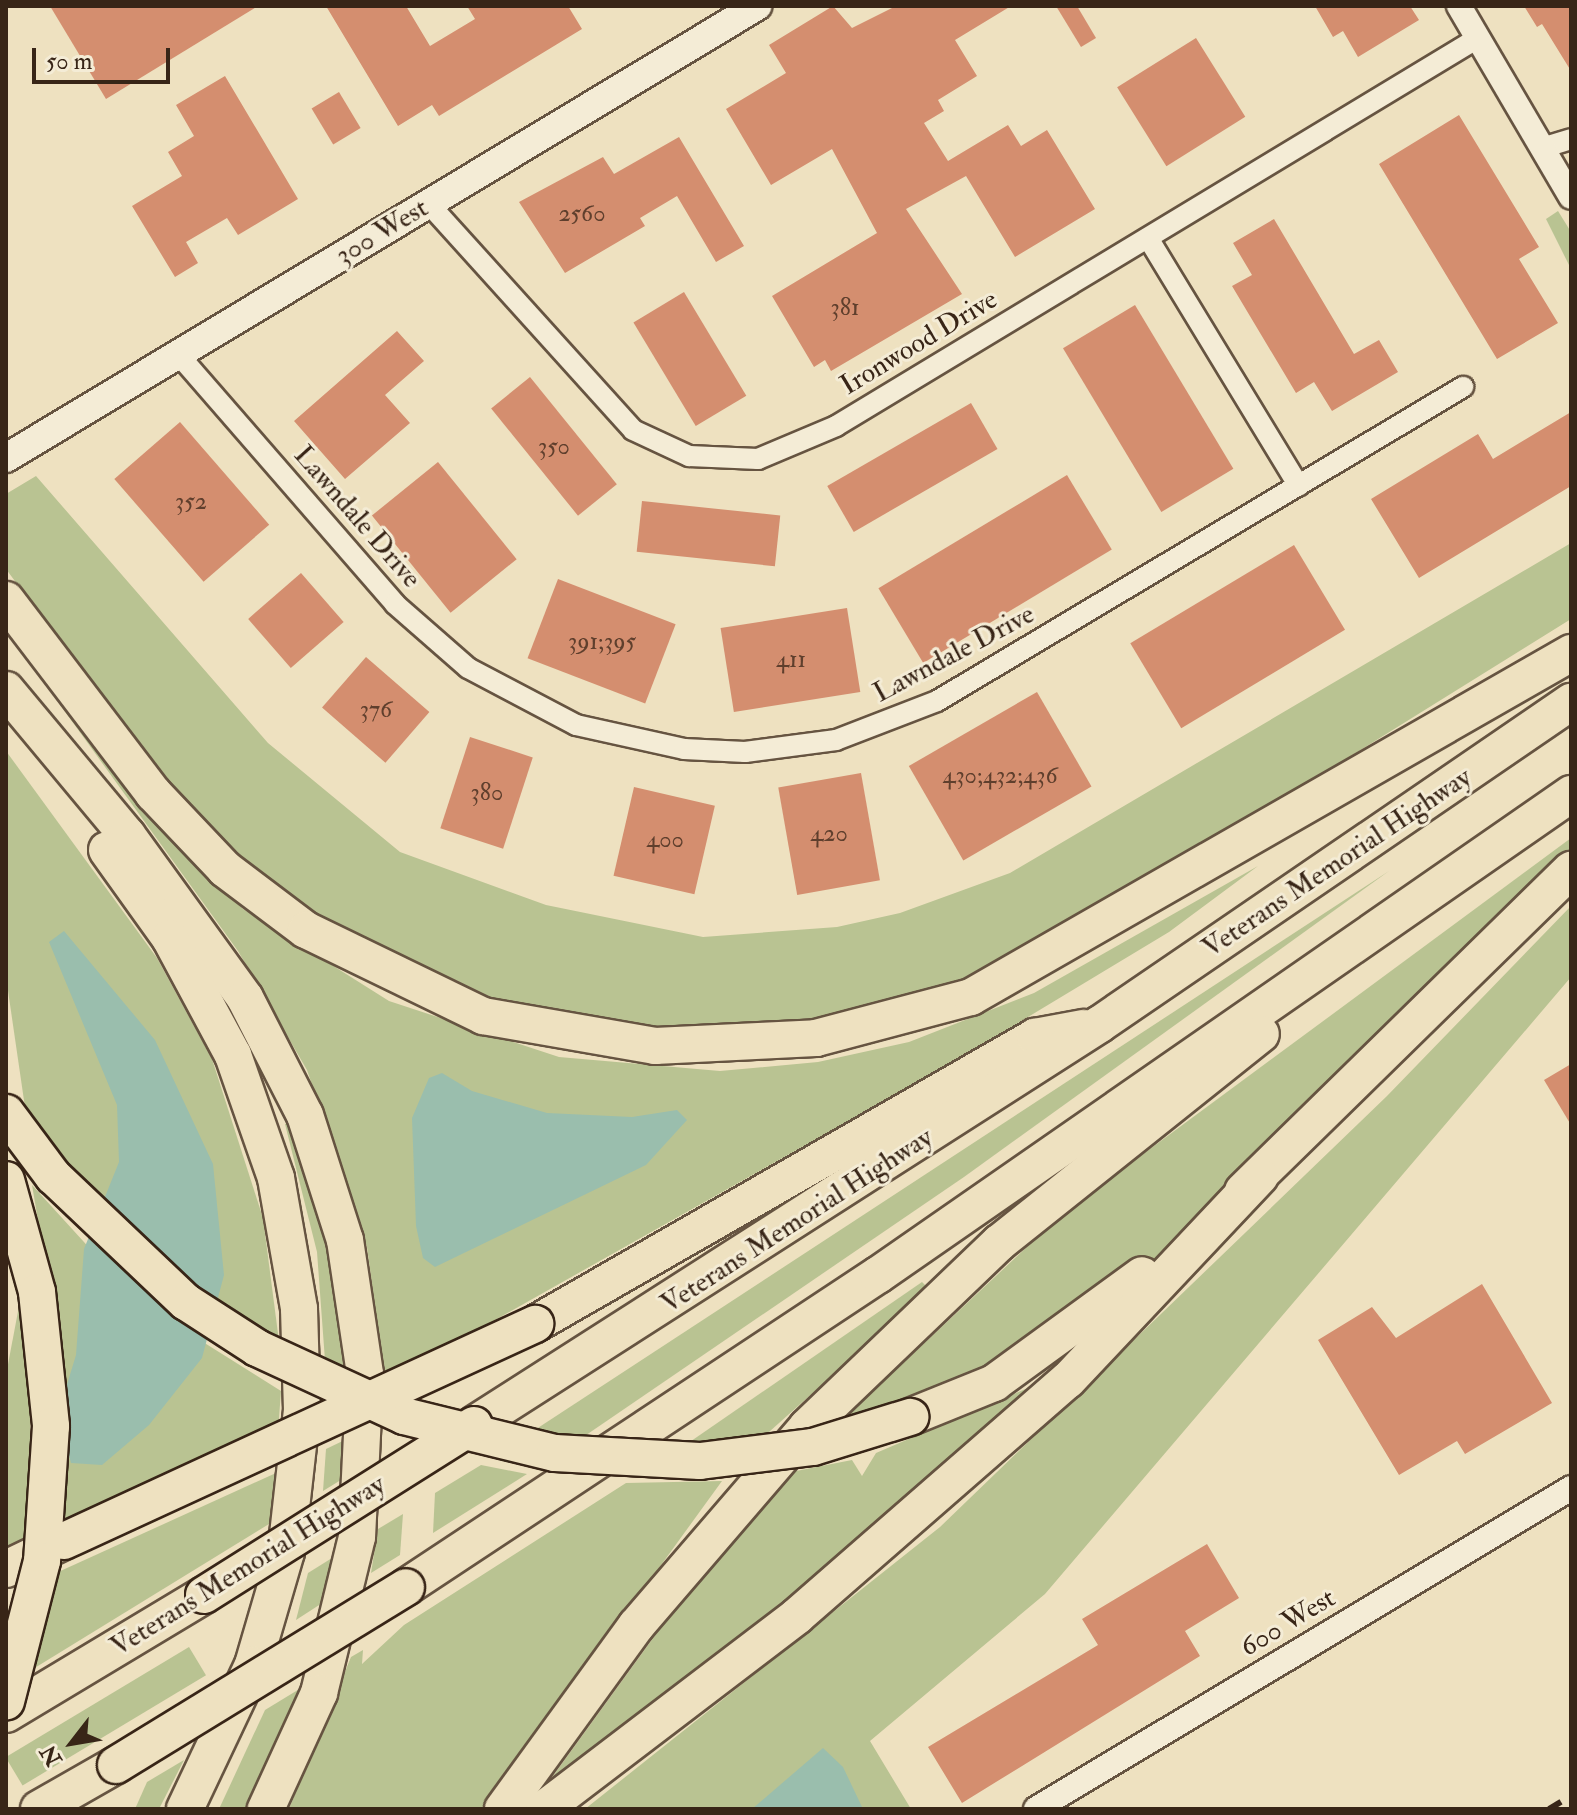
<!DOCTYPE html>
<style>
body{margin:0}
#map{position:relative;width:1577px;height:1815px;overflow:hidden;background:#eee1c0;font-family:"IM FELL Double Pica",serif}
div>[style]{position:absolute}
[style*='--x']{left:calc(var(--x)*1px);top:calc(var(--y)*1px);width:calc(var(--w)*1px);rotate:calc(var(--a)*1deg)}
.green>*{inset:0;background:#b9c392;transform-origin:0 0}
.water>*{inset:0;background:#9abead}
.building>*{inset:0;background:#d48e6f;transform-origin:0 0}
.roads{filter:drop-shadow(2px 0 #665441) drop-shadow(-2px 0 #665441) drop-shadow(0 2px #665441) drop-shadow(0 -2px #665441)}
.minor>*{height:20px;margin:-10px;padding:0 10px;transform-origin:10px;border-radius:10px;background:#f4ecd6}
.tertiary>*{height:24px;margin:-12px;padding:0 12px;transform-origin:12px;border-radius:12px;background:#f4ecd6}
.secondary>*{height:28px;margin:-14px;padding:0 14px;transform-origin:14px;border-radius:14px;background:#f4ecd6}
.motorway>*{height:36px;margin:-18px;padding:0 18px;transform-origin:18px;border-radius:18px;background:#eee1c0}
.rail>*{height:6px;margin-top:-3px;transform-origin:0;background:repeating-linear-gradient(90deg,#382517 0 14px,transparent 0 28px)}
.bridges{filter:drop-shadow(2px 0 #382517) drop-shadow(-2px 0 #382517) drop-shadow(0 2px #382517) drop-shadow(0 -2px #382517)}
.motorway-bridge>*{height:36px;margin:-18px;padding:0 18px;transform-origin:18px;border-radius:18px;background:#eee1c0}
span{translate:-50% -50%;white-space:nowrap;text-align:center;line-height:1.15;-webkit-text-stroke:6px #f4ecd6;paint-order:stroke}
.number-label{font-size:24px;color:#5f3f2d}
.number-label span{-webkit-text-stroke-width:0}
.street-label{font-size:28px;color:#382517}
.frame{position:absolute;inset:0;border:8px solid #382517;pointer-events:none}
.north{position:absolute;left:32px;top:1703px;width:80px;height:80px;-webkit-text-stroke:6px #f4ecd6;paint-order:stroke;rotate:239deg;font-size:22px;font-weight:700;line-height:32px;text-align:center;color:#382517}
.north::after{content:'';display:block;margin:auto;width:28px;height:36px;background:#382517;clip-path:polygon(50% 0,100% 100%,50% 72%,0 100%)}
.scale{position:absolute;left:32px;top:48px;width:138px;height:36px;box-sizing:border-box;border:4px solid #382517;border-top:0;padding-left:10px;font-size:24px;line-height:28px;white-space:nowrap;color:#382517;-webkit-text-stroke:6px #f4ecd6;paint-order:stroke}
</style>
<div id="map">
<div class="green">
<i style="clip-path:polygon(1558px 211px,1571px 232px,1571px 269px,1546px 219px)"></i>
<i style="clip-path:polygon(36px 476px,268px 743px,400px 852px,546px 905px,703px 937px,837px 927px,900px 913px,1010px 873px,1571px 543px,1571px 619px,1031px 955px,870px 1016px,696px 1037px,478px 999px,368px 950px,260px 878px,141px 752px,6px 569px,6px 494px)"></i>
<i style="clip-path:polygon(6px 630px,145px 813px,243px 909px,389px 1001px,559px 1057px,720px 1071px,818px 1062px,909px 1042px,1034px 993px,1258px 866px,1169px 932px,960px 1058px,385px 1382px,367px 1247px,307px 1070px,238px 951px)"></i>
<i style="clip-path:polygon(6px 751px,157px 958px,212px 1059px,263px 1218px,280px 1349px,94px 1202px,26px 1114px,6px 977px)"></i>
<i style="clip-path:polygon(1571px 838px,1571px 856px,1149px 1265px,1007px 1362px,835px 1427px,1062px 1214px)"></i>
<i style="clip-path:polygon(1389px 871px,964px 1177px,573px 1444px,524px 1437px)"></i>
<i style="clip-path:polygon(1571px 906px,1571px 977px,1045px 1594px,870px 1741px,911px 1809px,585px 1809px,940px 1527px,1387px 1096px)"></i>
<i style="clip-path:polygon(293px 1121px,323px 1208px,351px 1376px,326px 1374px,317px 1252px,285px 1124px)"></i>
<i style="clip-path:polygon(32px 1185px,94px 1253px,203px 1342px,281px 1391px,278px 1432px,63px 1526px,65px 1379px)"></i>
<i style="clip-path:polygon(922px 1282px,929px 1289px,759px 1441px,681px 1448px)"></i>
<i style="clip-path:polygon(19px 1306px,30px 1389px,30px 1493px,24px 1543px,6px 1551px,6px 1375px)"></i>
<i style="clip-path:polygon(1049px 1379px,1054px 1387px,572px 1780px,553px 1776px,675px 1608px,791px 1472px,852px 1460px,862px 1476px,876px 1453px)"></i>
<i style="clip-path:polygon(351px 1437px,349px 1475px,323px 1491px,326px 1449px)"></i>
<i style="clip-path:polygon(481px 1465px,527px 1474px,433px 1533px,435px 1493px)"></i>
<i style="clip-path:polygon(276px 1473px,269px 1524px,33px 1669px,56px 1573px)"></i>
<i style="clip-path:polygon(722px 1481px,484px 1809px,289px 1809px,351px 1657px,363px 1650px,362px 1664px,404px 1625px,626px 1483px)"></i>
<i style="clip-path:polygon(403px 1514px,400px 1555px,371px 1573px,378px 1529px)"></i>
<i style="clip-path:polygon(340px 1553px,330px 1598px,296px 1620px,308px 1573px)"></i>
<i style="left:189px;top:1647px;width:33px;height:214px;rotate:59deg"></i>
<i style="clip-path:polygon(306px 1685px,248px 1809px,219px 1809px,265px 1710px)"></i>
<i style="clip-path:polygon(184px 1760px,159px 1809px,135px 1809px,147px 1782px)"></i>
</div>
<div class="water">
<i style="clip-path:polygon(64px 931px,155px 1040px,213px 1164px,224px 1275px,202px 1358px,149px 1425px,102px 1465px,71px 1463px,58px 1414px,76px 1355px,84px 1249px,119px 1162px,117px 1105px,49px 942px)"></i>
<i style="clip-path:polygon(442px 1073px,472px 1091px,547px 1113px,632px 1117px,677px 1110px,687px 1120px,646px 1165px,435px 1267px,423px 1258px,416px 1226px,412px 1118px,429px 1078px)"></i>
<i style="clip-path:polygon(823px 1748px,843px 1767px,863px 1809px,752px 1809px)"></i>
</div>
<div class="building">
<i style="clip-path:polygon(50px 6px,258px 6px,106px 99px)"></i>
<i style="clip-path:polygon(326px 6px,406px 6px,430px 46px,475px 19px,467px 6px,568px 6px,582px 29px,439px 116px,432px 105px,398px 126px)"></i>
<i style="clip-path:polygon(833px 6px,852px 28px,896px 6px,1011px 6px,955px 40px,977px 76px,938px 100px,944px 111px,924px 123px,948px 161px,1008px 125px,1021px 146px,1047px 130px,1095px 209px,1015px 257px,966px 176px,906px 209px,962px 294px,831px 371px,825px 360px,814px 367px,772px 296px,877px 233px,832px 149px,771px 185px,726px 109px,786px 73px,769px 45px)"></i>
<i style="clip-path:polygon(1056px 6px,1077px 6px,1096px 38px,1081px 47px)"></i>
<i style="clip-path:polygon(1315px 6px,1410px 6px,1419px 20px,1358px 57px,1343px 31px,1333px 37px)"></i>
<i style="clip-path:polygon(1524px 6px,1571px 6px,1571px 71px,1542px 24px,1537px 27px)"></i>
<i style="left:1196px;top:38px;width:93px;height:93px;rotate:58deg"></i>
<i style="clip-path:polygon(225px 76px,298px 199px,238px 235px,227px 218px,186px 242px,198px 263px,175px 277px,132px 206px,182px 176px,168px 152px,194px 136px,176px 105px)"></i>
<i style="left:339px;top:92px;width:42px;height:32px;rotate:59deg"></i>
<i style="clip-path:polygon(1459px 115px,1539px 247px,1519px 259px,1558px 323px,1497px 359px,1379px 164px)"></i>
<i style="clip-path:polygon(679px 137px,744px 246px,716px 262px,677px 196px,640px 218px,645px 226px,565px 273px,519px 202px,603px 157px,614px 174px)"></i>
<i style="clip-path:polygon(1274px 219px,1354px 354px,1379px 340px,1398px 372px,1332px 411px,1314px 382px,1296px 393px,1232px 286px,1252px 275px,1233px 243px)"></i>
<i style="left:684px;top:292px;width:121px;height:59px;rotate:59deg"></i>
<i style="left:1135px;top:305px;width:191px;height:84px;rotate:59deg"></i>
<i style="clip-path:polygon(397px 331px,424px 361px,385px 395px,410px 423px,345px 479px,294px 421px)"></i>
<i style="left:530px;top:377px;width:138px;height:50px;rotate:51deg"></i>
<i style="left:971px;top:403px;width:53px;height:166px;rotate:60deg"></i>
<i style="clip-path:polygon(1571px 412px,1571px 486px,1419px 578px,1371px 499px,1478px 434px,1493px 459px)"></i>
<i style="left:180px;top:422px;width:136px;height:87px;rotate:49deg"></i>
<i style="left:438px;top:462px;width:125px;height:85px;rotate:51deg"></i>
<i style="left:1067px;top:475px;width:87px;height:220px;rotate:59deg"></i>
<i style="left:642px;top:501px;width:139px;height:51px;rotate:6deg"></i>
<i style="left:1294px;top:545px;width:99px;height:191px;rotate:59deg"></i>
<i style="left:301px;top:573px;width:65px;height:70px;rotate:49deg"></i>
<i style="left:558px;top:579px;width:126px;height:85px;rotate:21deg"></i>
<i style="left:847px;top:608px;width:85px;height:128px;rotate:81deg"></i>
<i style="left:366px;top:657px;width:84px;height:67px;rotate:41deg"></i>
<i style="left:1037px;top:692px;width:109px;height:148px;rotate:60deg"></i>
<i style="left:470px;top:737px;width:66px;height:96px;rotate:18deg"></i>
<i style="left:861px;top:773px;width:109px;height:84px;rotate:80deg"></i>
<i style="left:634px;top:787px;width:83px;height:91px;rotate:13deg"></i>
<i style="clip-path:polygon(1571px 1064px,1571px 1125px,1544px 1080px)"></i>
<i style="clip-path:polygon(1482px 1284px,1552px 1403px,1465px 1454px,1457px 1441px,1399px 1475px,1318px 1340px,1372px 1307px,1396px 1338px)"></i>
<i style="clip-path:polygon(1207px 1544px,1239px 1598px,1185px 1631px,1200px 1656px,962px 1803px,928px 1747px,1098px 1645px,1082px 1619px)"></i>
</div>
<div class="roads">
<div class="minor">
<i style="--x:1542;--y:148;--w:30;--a:-17"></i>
<i style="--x:429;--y:204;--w:304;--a:47.9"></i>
<i style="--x:633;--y:430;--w:62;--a:24.9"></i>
<i style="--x:689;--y:456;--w:69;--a:2.5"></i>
<i style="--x:758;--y:459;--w:85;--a:-22.9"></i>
<i style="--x:836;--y:426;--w:750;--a:-31.15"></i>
<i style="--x:1148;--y:238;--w:290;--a:58.7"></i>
<i style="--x:178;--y:354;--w:331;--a:49"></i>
<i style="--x:395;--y:604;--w:97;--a:41.2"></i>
<i style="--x:468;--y:668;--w:122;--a:27.8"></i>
<i style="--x:576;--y:725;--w:111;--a:12.5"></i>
<i style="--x:684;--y:749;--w:61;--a:2.8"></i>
<i style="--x:745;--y:752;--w:92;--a:-7.5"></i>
<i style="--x:836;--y:740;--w:108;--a:-21.1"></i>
<i style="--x:937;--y:701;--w:613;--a:-30.84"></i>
</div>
<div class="tertiary">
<i style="--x:1459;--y:6;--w:221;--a:59.6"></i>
<i style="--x:1036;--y:1809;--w:624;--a:-30.96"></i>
</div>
<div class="secondary">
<i style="--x:6;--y:458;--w:877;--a:-31.04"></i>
</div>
<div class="motorway">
<i style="--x:6;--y:600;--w:243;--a:52.7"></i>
<i style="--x:153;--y:793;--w:105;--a:46.5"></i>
<i style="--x:225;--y:869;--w:101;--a:37"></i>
<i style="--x:306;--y:930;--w:197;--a:25.9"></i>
<i style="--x:483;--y:1016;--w:175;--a:9.9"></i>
<i style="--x:655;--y:1046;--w:161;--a:-2.8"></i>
<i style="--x:816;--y:1038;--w:160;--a:-14.8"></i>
<i style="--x:971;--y:997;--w:692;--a:-29.83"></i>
<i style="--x:6;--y:690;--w:189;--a:50.2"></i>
<i style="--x:127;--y:835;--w:201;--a:54.1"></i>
<i style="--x:245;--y:998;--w:131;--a:62.9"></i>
<i style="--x:305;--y:1115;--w:131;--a:72.3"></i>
<i style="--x:345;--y:1240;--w:135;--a:81.5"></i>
<i style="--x:365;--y:1374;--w:163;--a:92.8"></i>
<i style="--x:357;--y:1537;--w:161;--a:103.7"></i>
<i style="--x:319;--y:1693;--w:128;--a:114.6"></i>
<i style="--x:107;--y:850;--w:108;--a:54.4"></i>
<i style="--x:170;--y:938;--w:133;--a:61.7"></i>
<i style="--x:233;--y:1055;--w:130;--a:70.7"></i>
<i style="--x:276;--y:1178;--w:133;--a:80"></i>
<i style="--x:299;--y:1309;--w:101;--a:88.3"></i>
<i style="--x:302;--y:1410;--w:143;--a:96.4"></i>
<i style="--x:286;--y:1552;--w:118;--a:106.3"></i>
<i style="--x:253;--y:1665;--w:159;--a:115.3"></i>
<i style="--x:1243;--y:1191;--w:459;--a:-44.4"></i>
<i style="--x:535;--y:1324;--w:577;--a:-29.86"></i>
<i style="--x:1035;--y:1037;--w:49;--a:-10.6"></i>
<i style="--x:910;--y:1417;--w:91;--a:-22"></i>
<i style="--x:994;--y:1383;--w:183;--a:-36.1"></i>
<i style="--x:475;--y:1424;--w:742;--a:-32.62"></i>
<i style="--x:1100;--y:1024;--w:571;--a:-34.36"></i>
<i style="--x:6;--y:1569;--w:64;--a:-25.8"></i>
<i style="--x:406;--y:1587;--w:566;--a:-33.47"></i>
<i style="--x:878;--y:1275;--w:844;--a:-34.76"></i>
<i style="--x:6;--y:1714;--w:231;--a:-31"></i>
<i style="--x:39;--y:1809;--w:89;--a:-29.7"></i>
<i style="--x:503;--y:1809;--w:226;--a:-54"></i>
<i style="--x:636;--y:1626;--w:262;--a:-49.3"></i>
<i style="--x:807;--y:1427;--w:266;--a:-43.8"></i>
<i style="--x:999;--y:1243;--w:335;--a:-38.6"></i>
<i style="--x:544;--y:1809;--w:318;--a:-37.3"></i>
<i style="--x:797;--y:1616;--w:359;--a:-41.1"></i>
<i style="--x:1068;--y:1380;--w:280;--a:-46.7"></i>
</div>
</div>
<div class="rail">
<i style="--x:1549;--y:1809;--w:26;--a:-31"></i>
</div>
<div class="bridges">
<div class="motorway-bridge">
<i style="--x:6;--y:1113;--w:79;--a:53.3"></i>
<i style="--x:53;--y:1176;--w:183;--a:43.5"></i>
<i style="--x:186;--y:1302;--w:85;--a:32.9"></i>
<i style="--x:257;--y:1348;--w:162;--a:24.8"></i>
<i style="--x:404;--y:1416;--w:155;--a:13.8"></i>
<i style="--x:555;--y:1453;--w:145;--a:3.2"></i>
<i style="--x:700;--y:1461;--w:114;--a:-7.1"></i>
<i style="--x:813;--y:1447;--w:102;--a:-17.2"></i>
<i style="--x:6;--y:1180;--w:116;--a:74.5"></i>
<i style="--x:37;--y:1292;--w:135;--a:84"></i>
<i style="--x:51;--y:1426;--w:135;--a:93.8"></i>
<i style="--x:42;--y:1561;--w:145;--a:104.4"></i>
<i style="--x:64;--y:1541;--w:519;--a:-24.74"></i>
<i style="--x:204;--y:1595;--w:319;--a:-32.2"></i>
<i style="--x:116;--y:1765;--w:340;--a:-31.5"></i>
</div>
</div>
<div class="number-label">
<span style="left:582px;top:214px">2560</span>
<span style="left:845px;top:308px">381</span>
<span style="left:554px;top:447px">350</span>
<span style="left:191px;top:502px">352</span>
<span style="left:602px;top:642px">391;395</span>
<span style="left:791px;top:660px">411</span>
<span style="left:376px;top:710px">376</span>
<span style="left:1000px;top:776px">430;432;436</span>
<span style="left:487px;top:793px">380</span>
<span style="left:829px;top:834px">420</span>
<span style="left:665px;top:840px">400</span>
</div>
<div class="street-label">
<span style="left:382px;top:232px;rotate:-31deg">300 West</span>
<span style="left:919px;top:343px;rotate:-31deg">Ironwood Drive</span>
<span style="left:357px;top:517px;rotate:49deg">Lawndale Drive</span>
<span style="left:954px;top:654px;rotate:-28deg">Lawndale Drive</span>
<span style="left:1337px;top:863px;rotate:-34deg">Veterans Memorial Highway</span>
<span style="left:797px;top:1221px;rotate:-33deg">Veterans Memorial Highway</span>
<span style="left:248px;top:1566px;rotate:-32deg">Veterans Memorial Highway</span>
<span style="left:1288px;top:1623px;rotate:-31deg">600 West</span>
</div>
<div class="frame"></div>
<div class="north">N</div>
<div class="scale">50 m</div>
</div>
